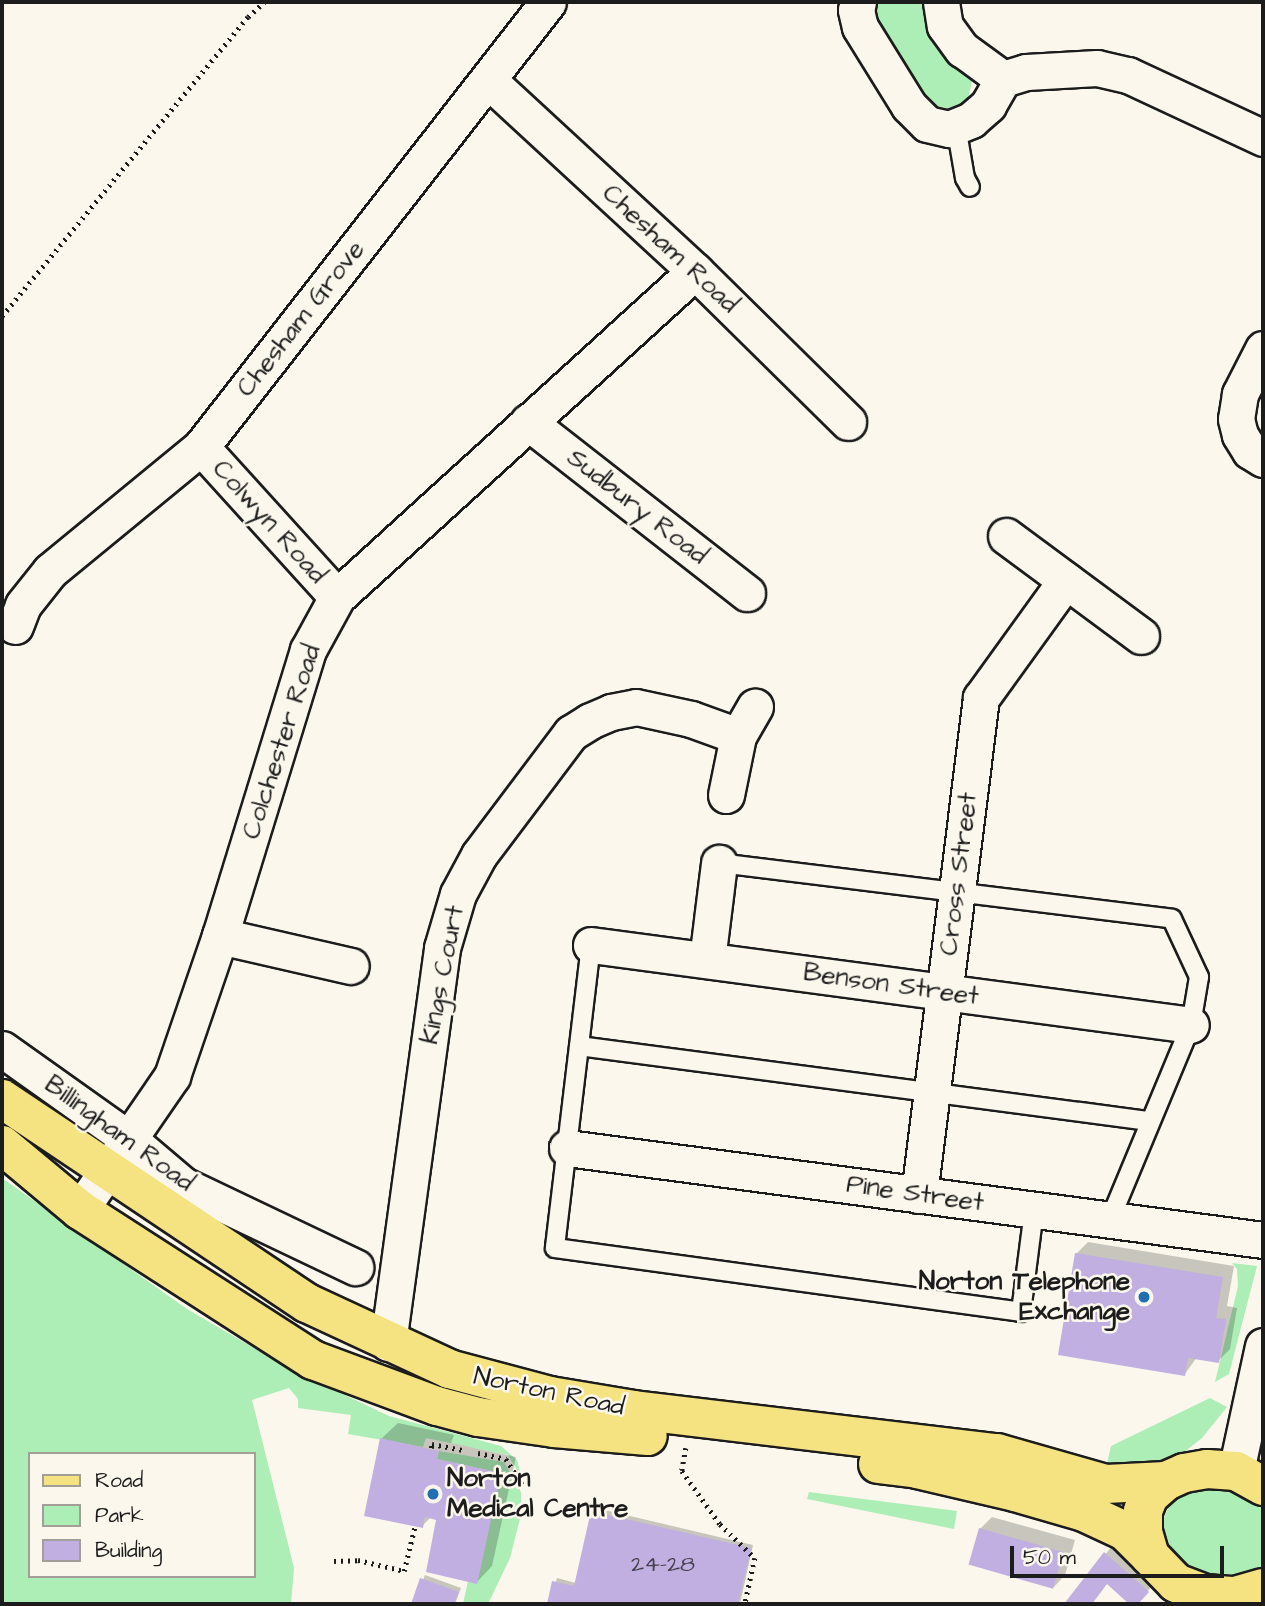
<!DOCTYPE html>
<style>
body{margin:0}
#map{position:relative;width:1265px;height:1606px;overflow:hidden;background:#fbf7ec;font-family:"Architects Daughter",sans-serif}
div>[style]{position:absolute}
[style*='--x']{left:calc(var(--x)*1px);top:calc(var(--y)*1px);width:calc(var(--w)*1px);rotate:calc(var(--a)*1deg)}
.green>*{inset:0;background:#adedb6}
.shadow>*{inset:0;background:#0003}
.building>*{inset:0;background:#c0afe0;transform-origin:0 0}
.path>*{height:4.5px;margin-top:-2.25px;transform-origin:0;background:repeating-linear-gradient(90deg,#1c1c1c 0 2px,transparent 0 7px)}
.roads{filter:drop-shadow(2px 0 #1c1c1c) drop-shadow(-2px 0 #1c1c1c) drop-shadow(0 2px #1c1c1c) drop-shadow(0 -2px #1c1c1c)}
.service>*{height:18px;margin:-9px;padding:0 9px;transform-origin:9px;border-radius:9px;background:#fbf7ec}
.minor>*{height:35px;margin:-17.5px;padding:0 17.5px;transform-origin:17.5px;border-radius:17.5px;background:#fbf7ec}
.primary>*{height:38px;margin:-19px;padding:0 19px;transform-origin:19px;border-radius:19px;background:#f5e382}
.dots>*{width:19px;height:19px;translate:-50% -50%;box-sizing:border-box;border:4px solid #fbf7ec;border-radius:50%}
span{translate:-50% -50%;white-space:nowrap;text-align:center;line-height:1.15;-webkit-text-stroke:5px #fbf7ec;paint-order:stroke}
.number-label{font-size:23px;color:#45414d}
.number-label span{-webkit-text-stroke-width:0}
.street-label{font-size:26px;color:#1c1c1c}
.poi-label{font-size:26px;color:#1c1c1c;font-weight:700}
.right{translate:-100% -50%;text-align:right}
.left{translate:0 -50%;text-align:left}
.frame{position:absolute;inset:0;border:4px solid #1c1c1c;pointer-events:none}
.legend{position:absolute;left:28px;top:1452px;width:228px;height:126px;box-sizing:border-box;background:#fbf7ec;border:2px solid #a29f99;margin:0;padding:9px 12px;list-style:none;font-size:21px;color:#1c1c1c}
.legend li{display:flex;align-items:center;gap:14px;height:35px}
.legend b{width:35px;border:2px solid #a29f99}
.scale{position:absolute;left:1010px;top:1546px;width:214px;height:32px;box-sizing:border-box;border:4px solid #1c1c1c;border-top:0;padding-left:9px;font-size:21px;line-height:24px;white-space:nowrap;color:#1c1c1c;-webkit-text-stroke:5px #fbf7ec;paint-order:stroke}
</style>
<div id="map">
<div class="green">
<i style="clip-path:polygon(866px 2px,925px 2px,972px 81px,968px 99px,954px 112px,929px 111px,865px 7px)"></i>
<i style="clip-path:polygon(evenodd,2px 1178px,187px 1309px,290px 1369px,389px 1416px,501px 1446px,517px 1460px,522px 1479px,508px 1455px,426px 1438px,423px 1447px,348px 1434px,351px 1415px,298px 1408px,298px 1399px,289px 1388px,252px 1400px,294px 1568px,291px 1604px,2px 1604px,2px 1178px,30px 1454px,254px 1454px,254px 1576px,30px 1576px,30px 1454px)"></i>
<i style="clip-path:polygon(1232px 1263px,1257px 1266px,1229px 1374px,1215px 1382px,1238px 1286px,1237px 1269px)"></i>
<i style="clip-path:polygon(1210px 1398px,1227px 1407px,1202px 1438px,1183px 1453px,1161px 1464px,1106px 1468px,1111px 1446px)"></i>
<i style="clip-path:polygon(439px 1451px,504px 1462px,521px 1492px,521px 1515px,510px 1558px,488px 1604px,463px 1604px,468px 1581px,477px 1583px,501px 1473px,437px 1459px)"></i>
<i style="clip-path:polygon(1209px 1490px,1232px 1491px,1251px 1497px,1263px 1506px,1263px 1569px,1255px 1575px,1228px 1579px,1201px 1575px,1185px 1565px,1163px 1538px,1163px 1520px,1170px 1504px,1185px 1494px)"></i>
<i style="clip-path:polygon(809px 1492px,957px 1511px,954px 1529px,807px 1499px)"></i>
</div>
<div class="shadow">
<i style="clip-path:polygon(1088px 1242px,1234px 1266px,1227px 1306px,1237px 1308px,1230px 1349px,1218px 1361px,1197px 1357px,1185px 1374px,1076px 1254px)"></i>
<i style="clip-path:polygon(398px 1423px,454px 1435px,451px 1443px,516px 1457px,492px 1566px,477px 1582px,438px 1519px,431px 1517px,422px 1526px,382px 1438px)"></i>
<i style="clip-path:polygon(596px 1508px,753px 1545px,740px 1604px,548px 1604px,557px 1578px,576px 1583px)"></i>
<i style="clip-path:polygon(992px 1517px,1075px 1540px,1065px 1575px,1054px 1587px,980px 1529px)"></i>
<i style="clip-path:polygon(1112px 1546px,1155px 1583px,1136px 1604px,1131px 1604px,1107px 1583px,1091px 1604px,1066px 1604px)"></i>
<i style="clip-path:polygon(425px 1575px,461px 1588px,455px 1604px,413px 1604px)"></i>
</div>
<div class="building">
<i style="clip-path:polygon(1075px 1253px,1223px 1277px,1216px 1318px,1226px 1319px,1219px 1363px,1188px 1358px,1185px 1376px,1058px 1355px)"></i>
<i style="clip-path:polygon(380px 1438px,439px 1451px,437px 1459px,501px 1473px,477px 1584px,426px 1572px,436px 1520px,425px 1517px,423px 1528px,364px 1516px)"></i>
<i style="clip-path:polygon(591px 1511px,751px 1548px,738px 1604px,547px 1604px,552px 1581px,574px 1586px)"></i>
<i style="left:979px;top:1528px;width:88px;height:38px;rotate:16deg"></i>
<i style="clip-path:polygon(1104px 1552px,1149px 1592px,1138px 1604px,1129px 1604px,1107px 1584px,1092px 1604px,1064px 1604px)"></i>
<i style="clip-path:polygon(420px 1578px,459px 1592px,454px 1604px,411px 1604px)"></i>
</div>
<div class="path">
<i style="--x:2;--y:316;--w:387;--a:-50.6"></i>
<i style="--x:248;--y:17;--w:22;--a:-43"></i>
<i style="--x:431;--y:1448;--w:4;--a:-76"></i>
<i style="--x:432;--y:1444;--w:32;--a:11"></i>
<i style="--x:686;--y:1448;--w:23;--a:100"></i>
<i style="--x:682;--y:1471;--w:65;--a:54.4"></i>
<i style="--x:720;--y:1524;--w:49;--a:44.2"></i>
<i style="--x:755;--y:1558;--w:47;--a:102.3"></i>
<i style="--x:478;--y:1453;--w:29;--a:12"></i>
<i style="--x:506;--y:1459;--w:33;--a:57"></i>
<i style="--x:334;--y:1561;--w:24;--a:-2"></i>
<i style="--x:358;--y:1560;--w:47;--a:13.4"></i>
<i style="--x:404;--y:1571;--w:46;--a:-76.3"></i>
</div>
<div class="roads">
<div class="service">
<i style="--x:956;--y:126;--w:53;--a:80.2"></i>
<i style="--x:965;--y:178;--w:10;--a:61"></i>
<i style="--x:719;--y:863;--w:456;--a:7"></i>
<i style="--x:1172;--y:919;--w:64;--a:65"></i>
<i style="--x:1199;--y:977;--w:49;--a:99.5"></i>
<i style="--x:1191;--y:1025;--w:211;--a:112.6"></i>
<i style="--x:591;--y:945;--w:305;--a:96.8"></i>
<i style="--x:555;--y:1248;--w:470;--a:7.8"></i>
<i style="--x:1021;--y:1312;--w:103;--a:-82.7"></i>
<i style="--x:579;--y:1046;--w:575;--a:7.5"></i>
</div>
<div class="minor">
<i style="--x:858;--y:2;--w:8;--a:104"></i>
<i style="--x:856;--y:10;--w:17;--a:77"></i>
<i style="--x:860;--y:27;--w:93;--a:58.2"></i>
<i style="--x:909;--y:106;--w:25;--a:45"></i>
<i style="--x:927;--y:124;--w:23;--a:13"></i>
<i style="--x:949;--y:129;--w:24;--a:-22"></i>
<i style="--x:971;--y:120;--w:23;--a:-41"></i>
<i style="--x:988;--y:105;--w:30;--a:-60"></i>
<i style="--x:1003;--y:79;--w:24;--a:-17"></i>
<i style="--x:1026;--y:72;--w:71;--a:-3.2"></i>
<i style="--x:1097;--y:68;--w:32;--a:13"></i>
<i style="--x:1128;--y:75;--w:149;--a:25"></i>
<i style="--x:941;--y:2;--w:24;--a:81"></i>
<i style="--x:945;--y:26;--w:29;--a:54"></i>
<i style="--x:962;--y:49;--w:51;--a:36.2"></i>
<i style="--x:488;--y:80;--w:282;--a:42.7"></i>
<i style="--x:695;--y:271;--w:215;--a:44.6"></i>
<i style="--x:1263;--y:349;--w:51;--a:117.1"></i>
<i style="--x:1240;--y:394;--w:25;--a:99"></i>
<i style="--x:1236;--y:419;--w:16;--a:76"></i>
<i style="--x:1240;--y:435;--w:19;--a:58"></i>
<i style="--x:1250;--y:451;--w:15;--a:32"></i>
<i style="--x:528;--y:422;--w:278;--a:38"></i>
<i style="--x:201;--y:447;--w:202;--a:47.8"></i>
<i style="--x:1006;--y:536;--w:168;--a:36.5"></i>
<i style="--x:15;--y:626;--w:22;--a:-69"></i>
<i style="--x:23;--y:605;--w:43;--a:-51.5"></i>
<i style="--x:50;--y:571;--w:195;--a:-39.4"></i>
<i style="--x:201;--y:447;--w:564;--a:-52.05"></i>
<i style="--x:726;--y:795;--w:60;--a:-78.5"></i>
<i style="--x:738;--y:736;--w:34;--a:-60"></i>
<i style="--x:220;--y:936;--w:134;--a:12.9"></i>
<i style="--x:591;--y:945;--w:605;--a:7.59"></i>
<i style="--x:707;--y:960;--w:98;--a:-82.9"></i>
<i style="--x:2;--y:1049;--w:157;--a:35.4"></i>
<i style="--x:130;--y:1140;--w:70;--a:40.3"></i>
<i style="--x:183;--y:1185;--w:191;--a:25.5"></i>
<i style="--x:567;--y:1148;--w:702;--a:7.53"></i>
<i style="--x:919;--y:1195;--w:501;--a:-82.89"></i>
<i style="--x:981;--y:698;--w:145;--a:-54.2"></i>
<i style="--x:80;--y:1210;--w:163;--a:-55.5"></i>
<i style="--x:172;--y:1076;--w:148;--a:-71.1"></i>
<i style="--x:220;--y:936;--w:299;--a:-72.9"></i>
<i style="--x:308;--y:650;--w:60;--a:-61.3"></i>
<i style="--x:337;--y:597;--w:484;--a:-42.3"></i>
<i style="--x:388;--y:1343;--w:399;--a:-82.2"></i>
<i style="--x:442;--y:948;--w:56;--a:-73.5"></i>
<i style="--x:458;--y:894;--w:44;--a:-61.7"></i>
<i style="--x:479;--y:855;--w:153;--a:-53"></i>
<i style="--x:571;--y:733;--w:22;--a:-32"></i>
<i style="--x:590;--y:721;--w:23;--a:-23"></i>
<i style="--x:611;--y:712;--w:25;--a:-11"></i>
<i style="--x:636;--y:707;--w:56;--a:12.3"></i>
<i style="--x:691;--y:719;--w:50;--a:19.9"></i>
<i style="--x:1236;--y:1471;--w:128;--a:-77.8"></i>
</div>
<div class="primary">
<i style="--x:2;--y:1099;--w:367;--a:33.8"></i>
<i style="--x:307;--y:1303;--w:157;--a:24.9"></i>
<i style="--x:449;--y:1369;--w:105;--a:15"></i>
<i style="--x:550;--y:1396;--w:85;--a:9.5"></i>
<i style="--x:634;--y:1410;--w:366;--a:6.8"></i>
<i style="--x:997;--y:1453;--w:113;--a:15.9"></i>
<i style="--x:1106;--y:1484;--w:60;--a:-2.9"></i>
<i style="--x:2;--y:1145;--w:102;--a:39.8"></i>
<i style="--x:80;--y:1210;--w:277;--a:32.8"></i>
<i style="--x:313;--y:1360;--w:132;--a:20.4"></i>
<i style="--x:437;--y:1406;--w:42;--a:15"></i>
<i style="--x:478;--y:1417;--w:77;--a:8.2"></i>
<i style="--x:554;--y:1428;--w:94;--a:4.9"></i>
<i style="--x:878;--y:1464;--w:39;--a:7"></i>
<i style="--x:917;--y:1469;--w:101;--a:13.2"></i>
<i style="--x:1015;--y:1492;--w:72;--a:16.2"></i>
<i style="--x:1084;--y:1512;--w:45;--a:24.9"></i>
<i style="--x:1125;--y:1531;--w:35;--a:45"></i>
<i style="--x:1263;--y:1486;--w:31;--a:-151"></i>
<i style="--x:1236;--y:1471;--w:29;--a:-176"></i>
<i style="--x:1207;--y:1469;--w:23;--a:170"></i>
<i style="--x:1184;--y:1473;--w:20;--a:156"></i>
<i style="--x:1166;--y:1481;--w:23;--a:139"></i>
<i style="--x:1149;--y:1496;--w:16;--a:112"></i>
<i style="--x:1143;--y:1511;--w:21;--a:90"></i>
<i style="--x:1143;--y:1532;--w:25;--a:74"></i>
<i style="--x:1150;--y:1556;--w:37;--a:46"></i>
<i style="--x:1176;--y:1583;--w:31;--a:21"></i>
<i style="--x:1205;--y:1594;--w:30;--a:4"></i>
<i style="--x:1235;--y:1596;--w:29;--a:-16"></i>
</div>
</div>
<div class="dots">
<i style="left:1144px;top:1297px;background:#1f6fb2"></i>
<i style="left:433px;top:1494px;background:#1f6fb2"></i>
</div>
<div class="number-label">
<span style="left:663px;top:1564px">24-28</span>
</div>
<div class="street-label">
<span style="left:670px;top:249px;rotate:43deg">Chesham Road</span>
<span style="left:301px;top:319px;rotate:-52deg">Chesham Grove</span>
<span style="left:637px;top:507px;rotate:38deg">Sudbury Road</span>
<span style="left:269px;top:522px;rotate:48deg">Colwyn Road</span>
<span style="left:282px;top:742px;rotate:-72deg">Colchester Road</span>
<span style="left:959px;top:874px;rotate:-83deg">Cross Street</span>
<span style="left:443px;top:975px;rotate:-79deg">Kings Court</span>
<span style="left:891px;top:985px;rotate:8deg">Benson Street</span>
<span style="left:119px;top:1134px;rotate:36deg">Billingham Road</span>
<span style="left:915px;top:1194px;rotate:8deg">Pine Street</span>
<span style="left:549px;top:1392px;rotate:12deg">Norton Road</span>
</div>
<div class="poi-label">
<span class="right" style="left:1130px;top:1297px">Norton Telephone<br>Exchange</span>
<span class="left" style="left:447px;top:1494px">Norton<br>Medical Centre</span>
</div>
<div class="frame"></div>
<ul class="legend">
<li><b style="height:9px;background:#f5e382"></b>Road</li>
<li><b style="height:19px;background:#adedb6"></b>Park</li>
<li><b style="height:19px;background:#c0afe0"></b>Building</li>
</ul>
<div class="scale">50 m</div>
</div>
